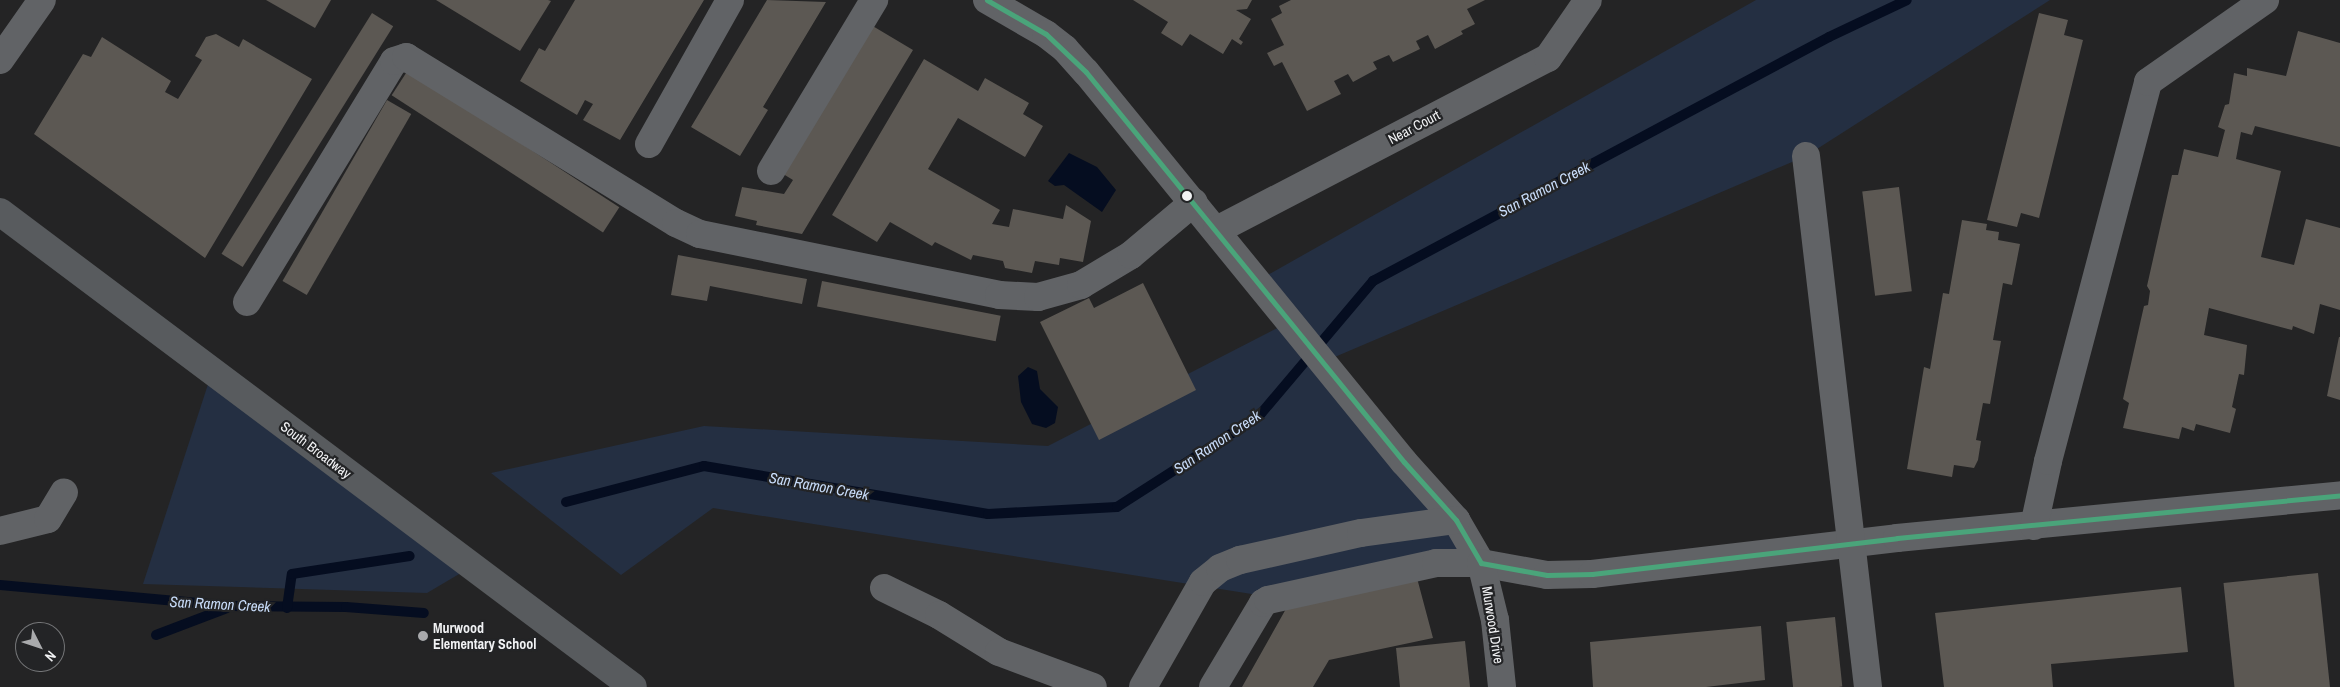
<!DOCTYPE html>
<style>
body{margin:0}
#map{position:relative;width:2340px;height:687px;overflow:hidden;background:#242425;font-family:"Archivo Narrow",sans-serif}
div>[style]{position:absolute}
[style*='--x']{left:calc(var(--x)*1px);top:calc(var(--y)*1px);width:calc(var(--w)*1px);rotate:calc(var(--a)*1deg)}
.green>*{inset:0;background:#242f42}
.water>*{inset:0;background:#050d20}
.stream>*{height:10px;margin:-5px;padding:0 5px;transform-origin:5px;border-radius:5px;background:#050d20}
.building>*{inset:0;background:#5c5853;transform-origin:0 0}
.minor>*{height:28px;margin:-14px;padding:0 14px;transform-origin:14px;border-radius:14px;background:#616366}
.major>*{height:28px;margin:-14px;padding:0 14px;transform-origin:14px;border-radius:14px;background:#585b5e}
.bus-1>*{height:5px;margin:-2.5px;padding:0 2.5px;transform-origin:2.5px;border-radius:2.5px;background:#4aa47a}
.dots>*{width:14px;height:14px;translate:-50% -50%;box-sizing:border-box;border:2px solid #232426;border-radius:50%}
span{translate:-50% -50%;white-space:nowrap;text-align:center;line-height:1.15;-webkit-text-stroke:4.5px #232426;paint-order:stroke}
.street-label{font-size:14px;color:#f1f2f4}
.poi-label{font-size:14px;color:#f1f2f4;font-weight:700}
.left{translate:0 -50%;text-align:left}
.water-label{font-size:15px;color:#c8dcf9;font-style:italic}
.north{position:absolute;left:15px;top:622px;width:50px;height:50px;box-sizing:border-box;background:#232426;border:1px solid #757678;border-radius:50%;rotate:131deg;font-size:14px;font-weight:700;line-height:20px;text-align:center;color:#f1f2f4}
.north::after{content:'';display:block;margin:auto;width:18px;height:22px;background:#a9aaac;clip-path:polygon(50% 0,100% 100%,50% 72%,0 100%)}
</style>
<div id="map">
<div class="green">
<i style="clip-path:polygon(1756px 0,2050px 0,1806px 156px,1323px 362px,1481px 563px,1276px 598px,713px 508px,621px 575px,491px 473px,704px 426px,1048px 446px,1289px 322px,1257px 281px)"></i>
<i style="clip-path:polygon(212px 372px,471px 567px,427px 593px,143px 584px)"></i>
</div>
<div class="water">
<i style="clip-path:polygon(1069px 153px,1097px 167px,1116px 190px,1102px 212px,1064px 185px,1055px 186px,1048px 181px)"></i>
<i style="clip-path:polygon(1028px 367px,1037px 371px,1040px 389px,1058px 407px,1055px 423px,1046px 428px,1032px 424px,1021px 402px,1018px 376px)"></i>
</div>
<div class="stream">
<i style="--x:566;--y:502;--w:143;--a:-14.6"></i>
<i style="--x:704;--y:466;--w:288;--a:9.6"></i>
<i style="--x:988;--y:514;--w:129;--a:-3.1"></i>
<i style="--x:1117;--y:507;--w:169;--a:-32.7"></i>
<i style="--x:1259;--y:416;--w:177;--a:-49.8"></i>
<i style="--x:1373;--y:281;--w:517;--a:-28.15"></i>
<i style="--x:1829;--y:37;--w:86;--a:-25.4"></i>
<i style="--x:0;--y:585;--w:232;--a:5.2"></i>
<i style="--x:231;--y:606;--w:115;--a:0.5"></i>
<i style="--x:346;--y:607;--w:78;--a:4.4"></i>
<i style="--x:287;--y:608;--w:34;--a:-82"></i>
<i style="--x:292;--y:574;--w:119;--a:-8.7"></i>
<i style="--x:156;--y:635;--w:76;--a:-20.8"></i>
</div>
<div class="building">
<i style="clip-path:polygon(266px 0,331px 0,315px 28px)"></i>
<i style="clip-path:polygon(436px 0,548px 0,551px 1px,520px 51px)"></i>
<i style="clip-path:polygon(575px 0,704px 0,620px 140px,583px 120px,593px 104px,585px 100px,577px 115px,520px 81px,539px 48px,545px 51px)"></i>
<i style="clip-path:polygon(767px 0,826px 2px,763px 107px,768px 110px,740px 156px,691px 127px)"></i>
<i style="clip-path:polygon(1133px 0,1252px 0,1247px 9px,1236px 10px,1251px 19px,1239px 39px,1243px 42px,1241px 45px,1232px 39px,1223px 54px,1190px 34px,1182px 46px,1161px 33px,1168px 22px)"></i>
<i style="clip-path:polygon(1291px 0,1485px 0,1467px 9px,1475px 24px,1461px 31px,1463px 34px,1435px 49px,1428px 35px,1416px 41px,1420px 49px,1393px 62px,1389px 55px,1373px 62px,1377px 69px,1353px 82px,1348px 74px,1334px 81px,1341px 94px,1307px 111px,1282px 62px,1274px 66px,1267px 53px,1284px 45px,1271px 19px,1282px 13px,1279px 6px)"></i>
<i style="left:372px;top:13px;width:25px;height:284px;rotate:32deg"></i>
<i style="clip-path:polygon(2039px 13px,2068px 20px,2064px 35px,2083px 40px,2039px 218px,2021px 213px,2017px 227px,1987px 220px)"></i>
<i style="clip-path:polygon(871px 25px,913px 50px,802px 234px,756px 225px,757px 221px,735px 216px,742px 187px,784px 194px,793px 180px,775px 169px)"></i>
<i style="clip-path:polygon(2298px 31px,2340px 43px,2340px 147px,2255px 126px,2252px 135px,2241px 132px,2236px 159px,2281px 171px,2261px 257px,2294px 265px,2306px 219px,2340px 228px,2340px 310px,2320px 304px,2314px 334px,2293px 326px,2292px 330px,2209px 308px,2204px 335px,2247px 345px,2244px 375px,2239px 374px,2232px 407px,2236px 409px,2230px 433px,2196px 424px,2194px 431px,2182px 427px,2179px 439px,2123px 428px,2129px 403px,2123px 399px,2144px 306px,2148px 305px,2150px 291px,2147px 286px,2172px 175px,2178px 175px,2184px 149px,2218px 157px,2225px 130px,2218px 127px,2225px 105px,2229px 104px,2234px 73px,2247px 76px,2247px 68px,2286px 76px)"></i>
<i style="clip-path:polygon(216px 34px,239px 47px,243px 39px,312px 79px,205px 258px,34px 134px,83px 54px,91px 57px,102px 37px,171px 81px,165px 92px,178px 99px,202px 60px,195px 56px,206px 37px)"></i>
<i style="clip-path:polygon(924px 59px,978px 91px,985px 78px,1029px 103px,1023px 114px,1043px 126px,1025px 157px,958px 118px,928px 169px,1000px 210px,992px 224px,1009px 227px,1013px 209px,1063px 219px,1066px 205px,1091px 221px,1083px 262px,1060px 258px,1059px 265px,1035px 261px,1032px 273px,1005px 268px,1003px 261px,973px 255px,971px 260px,935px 242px,932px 246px,890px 222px,877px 242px,832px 215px)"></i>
<i style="left:408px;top:70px;width:252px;height:30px;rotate:33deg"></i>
<i style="left:387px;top:100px;width:28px;height:209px;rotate:30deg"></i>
<i style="left:1899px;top:187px;width:105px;height:37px;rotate:83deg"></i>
<i style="clip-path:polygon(1962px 220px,1987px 224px,1986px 230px,1999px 232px,1998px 240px,2020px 244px,2012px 285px,2003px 283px,1993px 340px,2001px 341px,1990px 404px,1983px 403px,1976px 440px,1981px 441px,1978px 460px,1974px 468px,1954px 465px,1952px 477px,1907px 469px,1924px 367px,1930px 369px,1943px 293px,1949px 294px)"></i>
<i style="clip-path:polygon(678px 255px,807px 279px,802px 304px,710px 286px,707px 301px,671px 295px)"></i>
<i style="left:822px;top:281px;width:182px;height:26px;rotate:11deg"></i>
<i style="clip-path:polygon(1143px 283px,1196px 390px,1099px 440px,1040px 322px,1089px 298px,1094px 308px)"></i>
<i style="clip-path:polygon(2339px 337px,2340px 337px,2340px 400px,2327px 396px)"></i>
<i style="left:2318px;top:573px;width:115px;height:95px;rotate:84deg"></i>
<i style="clip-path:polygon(1417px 578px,1433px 638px,1329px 660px,1313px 687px,1242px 687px,1287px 607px)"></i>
<i style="clip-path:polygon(2181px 587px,2188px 652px,2051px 664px,2053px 687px,1944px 687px,1935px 613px)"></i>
<i style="left:1835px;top:617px;width:70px;height:49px;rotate:84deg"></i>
<i style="clip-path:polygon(1761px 626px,1765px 680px,1706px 687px,1593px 687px,1590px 642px)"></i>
<i style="clip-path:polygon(1465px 641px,1470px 687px,1400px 687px,1396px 648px)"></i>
</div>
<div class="minor">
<i style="--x:987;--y:0;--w:68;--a:30"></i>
<i style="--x:1046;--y:34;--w:24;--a:38"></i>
<i style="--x:1065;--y:49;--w:31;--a:48"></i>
<i style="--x:1086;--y:72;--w:503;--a:50.81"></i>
<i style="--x:1404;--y:462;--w:78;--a:48.1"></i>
<i style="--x:1456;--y:520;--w:50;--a:59.8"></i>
<i style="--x:1481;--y:563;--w:67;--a:10.3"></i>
<i style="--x:1547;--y:575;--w:45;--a:-1.3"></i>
<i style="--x:1592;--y:574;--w:307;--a:-6.7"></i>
<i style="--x:1897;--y:538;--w:445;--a:-5.5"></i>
<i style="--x:0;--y:60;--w:73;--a:-55"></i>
<i style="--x:649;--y:144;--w:165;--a:-60.6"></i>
<i style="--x:1806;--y:156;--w:535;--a:83.34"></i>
<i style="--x:771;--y:171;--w:200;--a:-58.9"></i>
<i style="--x:1217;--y:230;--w:373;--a:-27.5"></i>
<i style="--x:1548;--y:58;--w:70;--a:-55.4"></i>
<i style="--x:247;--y:302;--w:282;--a:-58.6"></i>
<i style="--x:394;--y:61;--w:13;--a:-18"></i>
<i style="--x:406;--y:57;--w:317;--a:31.6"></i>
<i style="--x:676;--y:223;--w:26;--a:25"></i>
<i style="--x:700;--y:234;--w:305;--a:11.5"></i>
<i style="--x:999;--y:295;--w:39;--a:3"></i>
<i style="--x:1038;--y:297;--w:45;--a:-15.6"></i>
<i style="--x:1081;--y:285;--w:58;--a:-31"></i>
<i style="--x:1131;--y:255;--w:82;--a:-40.1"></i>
<i style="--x:2034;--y:526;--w:66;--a:-77.8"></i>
<i style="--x:2048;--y:461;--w:392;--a:-75.2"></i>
<i style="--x:2148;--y:82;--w:143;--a:-35"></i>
<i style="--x:0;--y:531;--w:49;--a:-14"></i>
<i style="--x:48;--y:519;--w:31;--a:-59"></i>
<i style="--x:884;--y:588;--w:61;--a:26.1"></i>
<i style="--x:939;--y:615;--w:70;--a:31.7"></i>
<i style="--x:999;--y:652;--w:100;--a:20.4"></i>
<i style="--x:1143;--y:687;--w:121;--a:-60.3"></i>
<i style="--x:1203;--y:582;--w:22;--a:-39"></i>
<i style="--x:1220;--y:568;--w:22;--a:-22"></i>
<i style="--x:1240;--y:560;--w:124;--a:-12.6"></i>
<i style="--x:1361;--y:533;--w:96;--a:-7.8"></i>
<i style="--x:1213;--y:687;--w:98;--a:-59.2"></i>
<i style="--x:1263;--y:603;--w:6;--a:-31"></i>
<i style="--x:1268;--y:600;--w:172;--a:-12.4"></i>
<i style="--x:1436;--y:563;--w:45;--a:0"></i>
<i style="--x:1481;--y:563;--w:59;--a:76.2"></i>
<i style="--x:1495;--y:620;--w:67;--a:84"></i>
</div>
<div class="major">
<i style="--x:0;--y:212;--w:791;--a:36.88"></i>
</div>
<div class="bus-1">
<i style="--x:987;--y:0;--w:68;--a:30"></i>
<i style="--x:1046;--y:34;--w:55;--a:43.5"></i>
<i style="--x:1086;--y:72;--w:503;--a:50.81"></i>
<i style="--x:1404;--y:462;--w:78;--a:48.1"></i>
<i style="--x:1456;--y:520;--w:50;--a:59.8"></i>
<i style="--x:1481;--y:563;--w:67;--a:10.3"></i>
<i style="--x:1547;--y:575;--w:45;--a:-1.3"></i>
<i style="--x:1592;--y:574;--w:307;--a:-6.7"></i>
<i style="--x:1897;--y:538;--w:445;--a:-5.5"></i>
</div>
<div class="dots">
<i style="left:1187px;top:196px;background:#f1f2f4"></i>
<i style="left:423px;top:636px;background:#a9aaac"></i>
</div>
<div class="street-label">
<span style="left:1414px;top:127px;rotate:-28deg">Near Court</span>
<span style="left:316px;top:450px;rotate:37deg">South Broadway</span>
<span style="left:1493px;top:625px;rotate:81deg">Murwood Drive</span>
</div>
<div class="poi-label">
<span class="left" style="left:433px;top:636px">Murwood<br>Elementary School</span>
</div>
<div class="water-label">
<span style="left:1544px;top:189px;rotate:-28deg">San Ramon Creek</span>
<span style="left:1217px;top:442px;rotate:-34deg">San Ramon Creek</span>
<span style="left:819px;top:486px;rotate:10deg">San Ramon Creek</span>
<span style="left:220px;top:604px;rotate:3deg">San Ramon Creek</span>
</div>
<div class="north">N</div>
</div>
